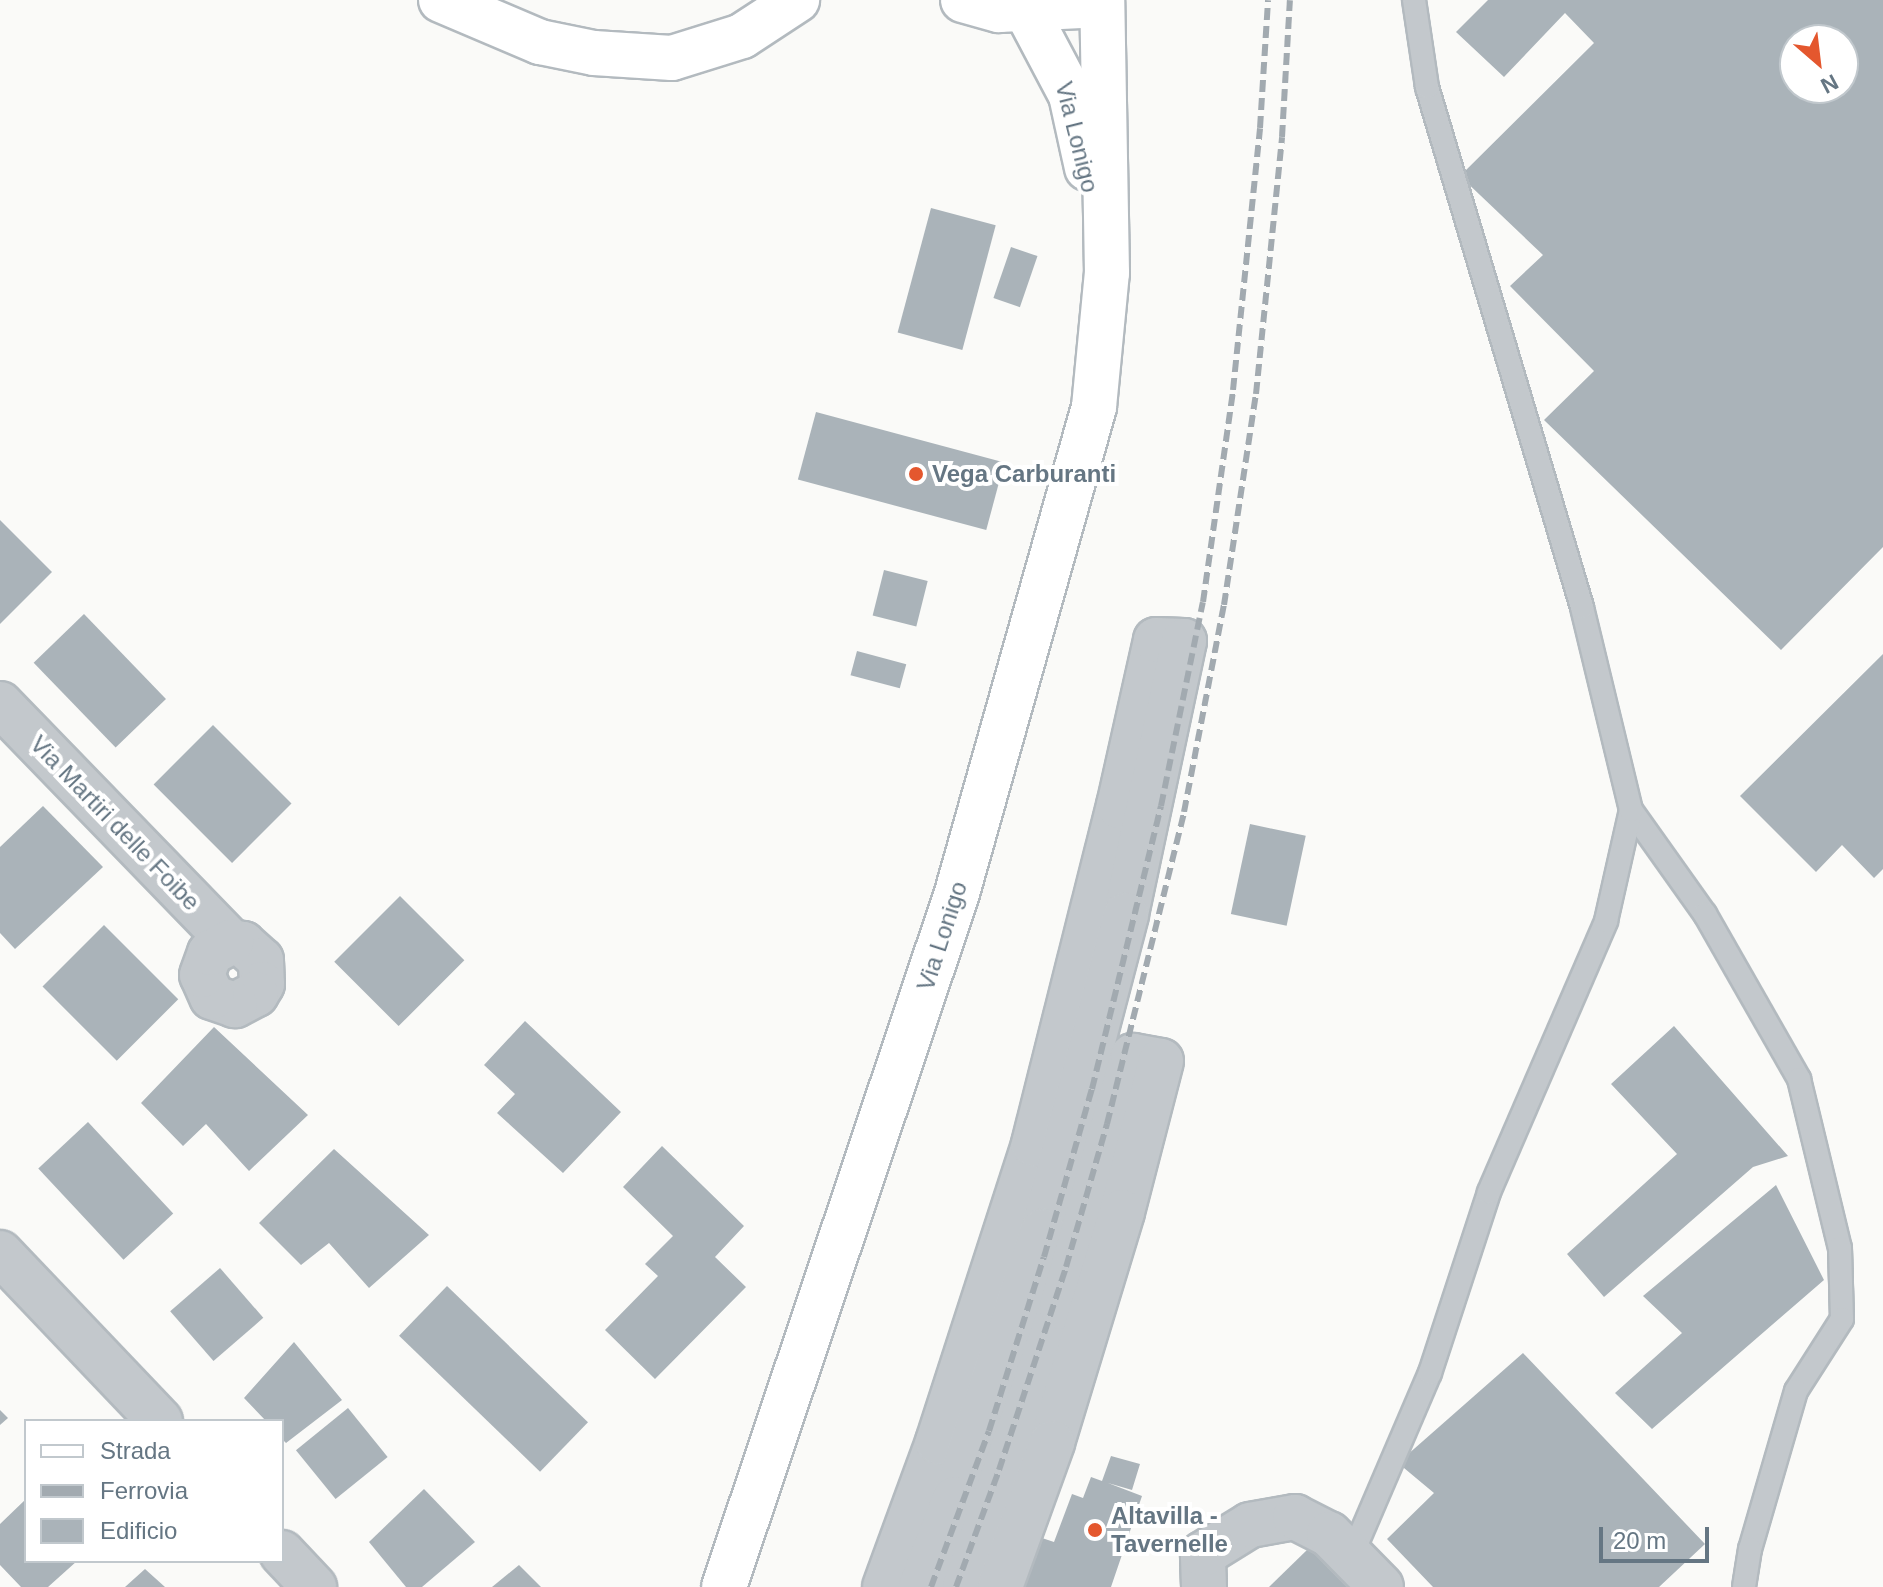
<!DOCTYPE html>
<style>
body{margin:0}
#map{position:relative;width:1883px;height:1587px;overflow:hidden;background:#fafaf8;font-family:Helvetica,sans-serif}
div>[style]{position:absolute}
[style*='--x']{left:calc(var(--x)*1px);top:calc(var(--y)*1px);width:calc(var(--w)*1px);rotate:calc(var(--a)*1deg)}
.building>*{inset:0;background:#aab3b9;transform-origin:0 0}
.roads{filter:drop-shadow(2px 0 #b3babf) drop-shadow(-2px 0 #b3babf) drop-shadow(0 2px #b3babf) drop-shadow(0 -2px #b3babf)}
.lane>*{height:22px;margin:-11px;padding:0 11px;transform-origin:11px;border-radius:11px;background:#c3c8cc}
.street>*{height:44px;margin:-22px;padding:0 22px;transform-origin:22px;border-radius:22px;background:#c3c8cc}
.secondary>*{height:44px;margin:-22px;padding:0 22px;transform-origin:22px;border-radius:22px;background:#fff}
.primary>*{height:44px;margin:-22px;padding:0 22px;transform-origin:22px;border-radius:22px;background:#fff}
.rail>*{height:6px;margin-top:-3px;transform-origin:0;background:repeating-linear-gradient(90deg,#a2aab0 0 12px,transparent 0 18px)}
.dots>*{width:22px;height:22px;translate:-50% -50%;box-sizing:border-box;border:4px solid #fff;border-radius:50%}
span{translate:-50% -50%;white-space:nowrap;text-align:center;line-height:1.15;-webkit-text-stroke:8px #fff;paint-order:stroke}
.street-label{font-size:24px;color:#657683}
.poi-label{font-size:24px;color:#657683;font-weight:700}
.left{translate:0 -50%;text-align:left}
.legend{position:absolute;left:24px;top:1419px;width:260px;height:144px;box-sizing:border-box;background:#fff;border:2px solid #c1c8cd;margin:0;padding:10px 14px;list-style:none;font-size:24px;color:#657683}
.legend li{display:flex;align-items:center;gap:16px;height:40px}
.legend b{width:40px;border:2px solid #c1c8cd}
.north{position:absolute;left:1779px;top:24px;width:80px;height:80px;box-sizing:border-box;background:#fff;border:2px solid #c1c8cd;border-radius:50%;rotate:152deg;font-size:22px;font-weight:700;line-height:32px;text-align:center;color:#657683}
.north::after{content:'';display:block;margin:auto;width:28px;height:36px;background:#e4572e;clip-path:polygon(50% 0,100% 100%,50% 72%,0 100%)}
.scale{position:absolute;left:1599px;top:1527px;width:110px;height:36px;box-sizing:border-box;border:4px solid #657683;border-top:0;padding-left:10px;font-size:24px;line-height:28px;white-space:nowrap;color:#657683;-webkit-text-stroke:6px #fff;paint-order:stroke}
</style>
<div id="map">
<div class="building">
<i style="clip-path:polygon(evenodd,1488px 0,1883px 0,1883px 547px,1781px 650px,1544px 420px,1594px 371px,1510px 286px,1543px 255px,1460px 176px,1594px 43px,1565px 13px,1504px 77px,1456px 32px,1488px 0,1795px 40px,1843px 40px,1843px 88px,1795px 88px,1795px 40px)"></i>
<i style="left:931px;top:208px;width:67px;height:129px;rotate:15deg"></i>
<i style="left:1011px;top:247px;width:28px;height:54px;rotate:19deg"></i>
<i style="left:816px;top:412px;width:195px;height:70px;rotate:15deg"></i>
<i style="clip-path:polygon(0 520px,52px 572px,0 624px)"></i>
<i style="left:884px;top:570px;width:45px;height:47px;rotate:14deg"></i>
<i style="left:84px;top:614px;width:118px;height:70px;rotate:46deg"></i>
<i style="left:857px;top:651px;width:51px;height:25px;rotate:15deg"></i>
<i style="clip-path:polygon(1883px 654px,1883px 869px,1874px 878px,1842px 845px,1816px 872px,1740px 796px)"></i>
<i style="left:213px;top:725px;width:111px;height:84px;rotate:45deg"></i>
<i style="clip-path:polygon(43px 806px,103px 867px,15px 949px,0 933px,0 847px)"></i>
<i style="left:1250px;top:824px;width:57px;height:92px;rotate:12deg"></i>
<i style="left:400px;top:896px;width:91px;height:93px;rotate:45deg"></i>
<i style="left:104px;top:925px;width:105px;height:87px;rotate:45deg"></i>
<i style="clip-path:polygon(525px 1021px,621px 1112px,563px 1173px,497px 1113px,515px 1094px,484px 1065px)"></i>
<i style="clip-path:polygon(1674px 1026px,1788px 1156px,1753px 1167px,1604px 1297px,1567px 1254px,1677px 1154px,1611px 1084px)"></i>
<i style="clip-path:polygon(214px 1027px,308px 1115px,249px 1171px,206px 1124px,183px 1146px,141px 1103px)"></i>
<i style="left:88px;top:1122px;width:125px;height:68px;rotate:47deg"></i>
<i style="clip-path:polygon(662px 1146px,744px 1226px,715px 1257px,746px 1287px,655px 1379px,605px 1330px,658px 1276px,645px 1264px,673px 1236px,623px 1187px)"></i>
<i style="clip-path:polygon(334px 1149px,429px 1235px,369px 1288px,329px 1243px,301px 1265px,259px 1223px)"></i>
<i style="clip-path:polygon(1776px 1185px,1824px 1280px,1652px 1429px,1615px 1393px,1682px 1333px,1643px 1296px)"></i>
<i style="left:220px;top:1268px;width:66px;height:66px;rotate:49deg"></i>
<i style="left:447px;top:1286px;width:196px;height:69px;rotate:44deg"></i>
<i style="clip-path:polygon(294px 1342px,342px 1400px,286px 1443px,282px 1439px,282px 1421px,266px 1421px,244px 1398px)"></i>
<i style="clip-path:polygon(1523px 1353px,1705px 1544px,1659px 1587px,1433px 1587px,1387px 1539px,1434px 1493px,1398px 1463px)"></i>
<i style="left:348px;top:1408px;width:63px;height:67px;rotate:51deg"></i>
<i style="clip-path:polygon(0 1410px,8px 1418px,0 1425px)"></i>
<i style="clip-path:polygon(1111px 1456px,1140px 1464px,1132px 1490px,1108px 1483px,1142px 1496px,1111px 1587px,1020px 1587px,1039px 1537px,1054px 1542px,1072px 1494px,1083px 1498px,1091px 1477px,1102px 1481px)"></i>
<i style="clip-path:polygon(424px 1489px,475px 1542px,422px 1587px,406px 1587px,369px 1542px)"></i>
<i style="clip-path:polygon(26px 1499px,26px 1561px,77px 1561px,48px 1587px,21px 1587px,0 1565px,0 1524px)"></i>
<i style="clip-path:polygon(1309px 1548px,1347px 1587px,1269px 1587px)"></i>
<i style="clip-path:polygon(519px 1565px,541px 1587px,492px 1587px)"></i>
<i style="clip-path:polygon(145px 1569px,165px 1587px,125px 1587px)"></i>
</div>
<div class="roads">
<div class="lane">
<i style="--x:1631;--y:810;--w:128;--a:54.6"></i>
<i style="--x:1705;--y:914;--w:190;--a:60.3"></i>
<i style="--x:1799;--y:1079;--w:174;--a:76.4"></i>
<i style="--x:1840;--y:1248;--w:71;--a:88.4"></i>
<i style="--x:1842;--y:1319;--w:85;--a:122.6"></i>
<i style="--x:1796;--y:1391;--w:165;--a:106.2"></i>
<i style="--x:1750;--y:1549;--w:38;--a:99"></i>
<i style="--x:1351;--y:1557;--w:200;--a:-66.8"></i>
<i style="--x:1430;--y:1373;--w:190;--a:-71.9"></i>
<i style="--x:1489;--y:1192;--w:295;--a:-66.6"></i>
<i style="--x:1606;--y:921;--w:114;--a:-77.3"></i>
<i style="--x:1631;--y:810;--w:209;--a:-103.6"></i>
<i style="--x:1582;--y:607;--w:543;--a:-106.6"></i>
<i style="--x:1427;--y:87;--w:88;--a:-98.5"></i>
</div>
<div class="street">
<i style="--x:0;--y:704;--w:332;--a:45.9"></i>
<i style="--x:231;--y:942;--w:12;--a:9"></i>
<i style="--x:243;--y:944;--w:24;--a:42"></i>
<i style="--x:261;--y:960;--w:24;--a:88"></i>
<i style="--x:262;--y:984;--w:12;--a:121"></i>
<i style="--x:256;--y:994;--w:24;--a:152"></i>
<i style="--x:235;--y:1005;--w:24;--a:-161"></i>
<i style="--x:212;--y:997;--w:24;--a:-114"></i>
<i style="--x:202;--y:975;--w:23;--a:-70"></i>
<i style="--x:210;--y:953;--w:24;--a:-28"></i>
<i style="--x:0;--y:1253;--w:232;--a:46.4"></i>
<i style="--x:282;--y:1553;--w:47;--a:46.7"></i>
<i style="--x:885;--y:1587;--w:154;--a:-69.9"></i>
<i style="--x:938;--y:1442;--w:313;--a:-72.1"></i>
<i style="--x:1034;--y:1144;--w:349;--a:-75.9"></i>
<i style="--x:1119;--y:806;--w:170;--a:-77.4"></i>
<i style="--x:1156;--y:640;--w:28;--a:2"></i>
<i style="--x:1184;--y:641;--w:280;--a:102"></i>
<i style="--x:1126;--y:915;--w:327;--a:104.7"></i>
<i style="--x:1043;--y:1231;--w:282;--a:108.2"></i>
<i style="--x:955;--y:1499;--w:94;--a:111.1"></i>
<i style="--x:965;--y:1587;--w:296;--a:-70.9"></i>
<i style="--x:1062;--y:1307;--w:261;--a:-74.2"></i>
<i style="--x:1133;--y:1056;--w:28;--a:10"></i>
<i style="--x:1161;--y:1061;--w:156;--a:104.5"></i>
<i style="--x:1122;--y:1212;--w:241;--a:106.9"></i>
<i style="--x:1052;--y:1443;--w:153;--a:109.9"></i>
<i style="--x:1204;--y:1587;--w:33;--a:-92"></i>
<i style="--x:1203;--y:1554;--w:55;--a:-31.7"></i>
<i style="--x:1250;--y:1525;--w:46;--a:-10.1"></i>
<i style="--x:1295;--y:1517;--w:38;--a:27"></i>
<i style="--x:1329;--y:1534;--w:74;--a:45.5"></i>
</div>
<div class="secondary">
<i style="--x:441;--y:0;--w:108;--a:23"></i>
<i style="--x:540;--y:42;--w:55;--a:11.5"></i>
<i style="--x:594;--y:53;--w:78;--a:3.7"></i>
<i style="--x:672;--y:58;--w:73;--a:-17.4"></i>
<i style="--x:742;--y:36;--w:66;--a:-33.2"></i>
</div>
<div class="primary">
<i style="--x:963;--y:0;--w:37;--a:16"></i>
<i style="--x:999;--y:10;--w:103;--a:-2.8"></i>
<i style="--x:1026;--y:10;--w:96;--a:62.1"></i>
<i style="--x:1071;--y:95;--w:75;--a:77.6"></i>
<i style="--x:724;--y:1587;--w:732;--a:-71.44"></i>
<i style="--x:957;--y:893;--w:505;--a:-74.26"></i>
<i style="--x:1094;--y:407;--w:135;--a:-84.5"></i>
<i style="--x:1107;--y:273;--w:273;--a:-91"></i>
</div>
</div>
<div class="rail">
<i style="--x:931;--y:1587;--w:166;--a:-69.6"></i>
<i style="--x:989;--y:1431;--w:182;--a:-72.5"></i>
<i style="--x:1044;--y:1257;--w:175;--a:-74.1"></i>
<i style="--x:1092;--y:1089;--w:291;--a:-76.3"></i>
<i style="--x:1161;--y:806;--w:208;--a:-78.4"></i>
<i style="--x:1203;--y:602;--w:214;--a:-81.9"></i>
<i style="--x:1233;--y:390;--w:263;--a:-84.1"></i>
<i style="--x:1260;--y:128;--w:128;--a:-86.4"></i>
<i style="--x:956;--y:1587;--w:125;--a:-69.8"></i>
<i style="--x:999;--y:1470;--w:214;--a:-71.7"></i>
<i style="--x:1066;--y:1267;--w:149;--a:-74"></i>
<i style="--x:1107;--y:1124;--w:321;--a:-76.1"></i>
<i style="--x:1184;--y:812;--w:211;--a:-79.1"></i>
<i style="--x:1224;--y:605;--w:213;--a:-81.4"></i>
<i style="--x:1256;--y:394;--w:258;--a:-84.2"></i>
<i style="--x:1282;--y:137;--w:137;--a:-86.7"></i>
</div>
<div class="dots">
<i style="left:916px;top:474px;background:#e4572e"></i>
<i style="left:1095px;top:1530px;background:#e4572e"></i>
</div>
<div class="street-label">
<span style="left:1077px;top:137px;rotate:76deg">Via Lonigo</span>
<span style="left:115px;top:823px;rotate:46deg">Via Martiri delle Foibe</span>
<span style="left:942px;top:936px;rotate:-72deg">Via Lonigo</span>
</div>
<div class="poi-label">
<span class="left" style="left:932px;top:474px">Vega Carburanti</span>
<span class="left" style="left:1111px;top:1530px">Altavilla -<br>Tavernelle</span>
</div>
<ul class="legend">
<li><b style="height:10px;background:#fff"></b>Strada</li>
<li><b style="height:10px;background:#a2aab0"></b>Ferrovia</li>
<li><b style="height:22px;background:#aab3b9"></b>Edificio</li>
</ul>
<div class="north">N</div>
<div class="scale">20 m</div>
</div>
